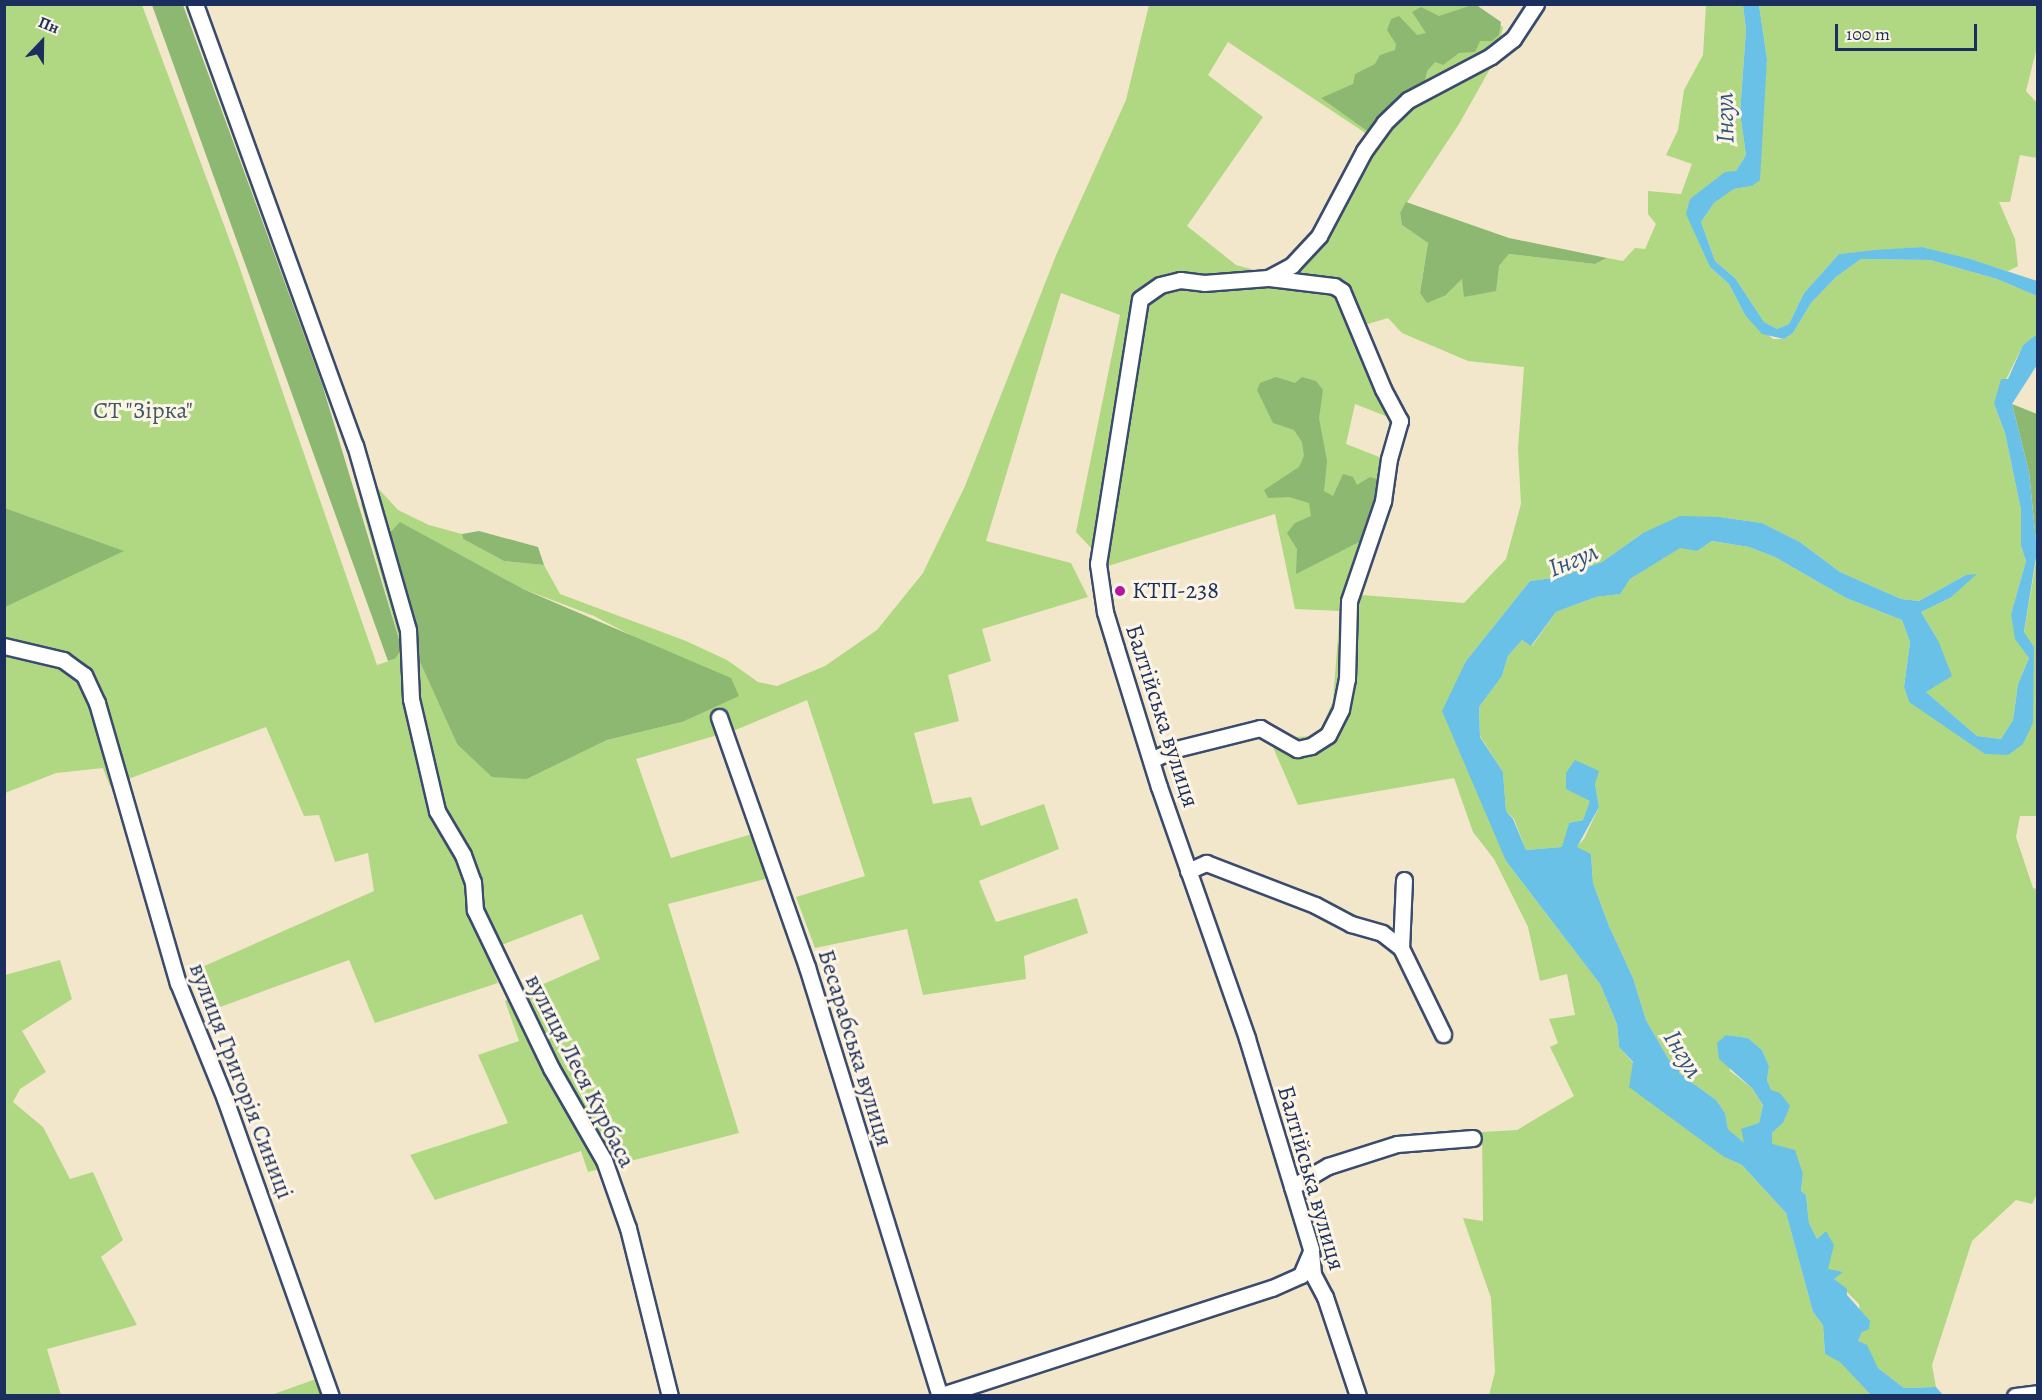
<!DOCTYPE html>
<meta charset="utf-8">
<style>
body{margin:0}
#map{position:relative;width:2042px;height:1400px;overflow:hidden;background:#f2e7cb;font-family:Alegreya,serif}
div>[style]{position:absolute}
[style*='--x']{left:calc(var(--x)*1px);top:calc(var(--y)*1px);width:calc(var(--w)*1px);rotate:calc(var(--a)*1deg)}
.green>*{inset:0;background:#b0d883}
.forest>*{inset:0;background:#8cb871}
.water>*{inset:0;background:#6ac1e7}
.roads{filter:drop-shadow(2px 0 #3b4b6e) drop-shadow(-2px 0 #3b4b6e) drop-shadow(0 2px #3b4b6e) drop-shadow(0 -2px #3b4b6e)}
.minor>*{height:15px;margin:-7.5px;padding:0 7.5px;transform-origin:7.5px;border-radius:7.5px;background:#fff}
.dots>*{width:16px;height:16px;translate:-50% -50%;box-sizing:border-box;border:3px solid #fcf5e5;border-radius:50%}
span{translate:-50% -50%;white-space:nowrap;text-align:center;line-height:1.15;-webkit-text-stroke:6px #fcf5e5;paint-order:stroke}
.park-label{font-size:24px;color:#405967}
.poi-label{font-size:24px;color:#1b2f5e}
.left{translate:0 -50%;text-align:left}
.street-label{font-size:24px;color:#1b2f5e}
.water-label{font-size:26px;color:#2f5480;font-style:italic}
.frame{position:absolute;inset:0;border:6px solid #1b2f5e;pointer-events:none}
.north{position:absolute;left:12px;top:12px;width:60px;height:60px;-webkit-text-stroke:4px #fcf5e5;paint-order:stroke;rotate:22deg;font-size:16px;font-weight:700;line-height:24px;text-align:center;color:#1b2f5e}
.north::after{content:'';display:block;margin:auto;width:21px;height:27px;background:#1b2f5e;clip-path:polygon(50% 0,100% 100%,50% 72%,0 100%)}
.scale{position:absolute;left:1835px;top:24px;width:142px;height:27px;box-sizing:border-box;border:3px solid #1b2f5e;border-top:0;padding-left:8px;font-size:18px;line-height:21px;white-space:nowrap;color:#1b2f5e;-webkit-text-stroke:4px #fcf5e5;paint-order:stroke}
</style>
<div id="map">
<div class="green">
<i style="clip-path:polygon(evenodd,1706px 4px,1743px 5px,1746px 30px,1740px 113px,1746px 155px,1736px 171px,1690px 199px,1710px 267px,1729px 284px,1745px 315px,1773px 339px,1784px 339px,1793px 333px,1811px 303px,1836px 277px,1861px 259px,1930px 260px,1997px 279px,2037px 296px,2037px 334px,2023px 345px,1994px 404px,2005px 433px,2021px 510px,2021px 546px,2026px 561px,2011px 614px,2029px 658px,2018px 684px,2013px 720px,2001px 739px,1977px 736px,1926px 692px,1938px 640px,1921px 612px,1950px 598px,1966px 575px,1919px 601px,1901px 599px,1840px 572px,1800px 542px,1762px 523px,1720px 517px,1643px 533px,1602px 562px,1560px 577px,1530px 581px,1466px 661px,1456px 686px,1506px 861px,1600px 984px,1617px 1024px,1619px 1047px,1696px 1134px,1724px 1157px,1742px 1165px,1786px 1213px,1813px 1312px,1823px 1325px,1825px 1354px,1840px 1361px,1871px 1395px,1489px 1395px,1495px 1372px,1491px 1298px,1463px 1218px,1483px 1221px,1482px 1132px,1517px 1130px,1574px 1096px,1550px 1047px,1558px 1043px,1549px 1019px,1575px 1015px,1567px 974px,1540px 981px,1528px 927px,1494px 859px,1473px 832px,1454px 778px,1298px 805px,1269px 738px,1318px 736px,1333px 701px,1340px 611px,1295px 609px,1275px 514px,1108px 566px,1076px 532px,1120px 315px,1061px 293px,986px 541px,1071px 563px,1088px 597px,982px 629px,991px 661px,948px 675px,959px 721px,914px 733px,933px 804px,971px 797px,981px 826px,1044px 804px,1059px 849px,979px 881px,996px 922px,1077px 898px,1088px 933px,1024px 956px,1026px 979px,923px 995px,907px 929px,815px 948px,796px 897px,865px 876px,807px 700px,738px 729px,636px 759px,671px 858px,752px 834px,769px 878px,668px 904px,739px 1133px,588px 1172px,581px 1151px,435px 1200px,410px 1155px,508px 1123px,478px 1055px,519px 1041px,505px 1001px,600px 959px,582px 914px,486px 951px,498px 983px,375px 1023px,349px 960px,209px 1011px,193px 971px,374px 891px,368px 853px,335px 862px,319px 815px,304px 816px,266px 727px,110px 786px,103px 768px,56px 773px,5px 793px,4px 607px,123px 551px,5px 508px,5px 5px,142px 5px,237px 260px,377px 665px,395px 659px,402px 649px,361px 504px,375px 485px,398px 510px,429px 525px,462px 534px,463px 539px,504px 561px,544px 565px,560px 594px,686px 641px,727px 660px,758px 682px,777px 686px,825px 666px,877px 630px,923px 573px,965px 486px,1057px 253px,1126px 100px,1149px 5px,1472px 5px,1503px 27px,1495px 60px,1459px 124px,1400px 213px,1402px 225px,1428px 243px,1420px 293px,1446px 295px,1462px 279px,1499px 266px,1509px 254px,1595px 264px,1607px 258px,1623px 261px,1635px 248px,1645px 249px,1656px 224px,1648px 214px,1648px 191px,1681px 194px,1692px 164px,1666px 155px,1678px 130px,1684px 90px,1703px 55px,1706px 4px,1228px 42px,1379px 142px,1280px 277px,1236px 265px,1187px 226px,1263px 117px,1208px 75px,1228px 42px,1706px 4px,1388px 318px,1402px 333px,1468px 361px,1524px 367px,1518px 449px,1521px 504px,1506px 559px,1464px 603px,1362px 595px,1388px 500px,1392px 462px,1346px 444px,1355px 404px,1406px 424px,1361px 326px,1388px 318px,1706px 4px,386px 537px,594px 616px,646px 643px,682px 722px,607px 740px,527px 779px,457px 744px,420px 662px,386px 537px)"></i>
<i style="clip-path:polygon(1759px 5px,2037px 5px,2037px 47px,2026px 91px,2037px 103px,2037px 158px,2020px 155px,2010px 202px,1999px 202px,2015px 239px,2018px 266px,2008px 271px,1922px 247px,1839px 254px,1804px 293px,1789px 324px,1777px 329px,1764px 322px,1735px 278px,1715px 261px,1701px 222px,1714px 203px,1734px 189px,1752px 186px,1767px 59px)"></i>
<i style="clip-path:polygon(1712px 541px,1749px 547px,1775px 557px,1846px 598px,1902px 620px,1910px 642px,1904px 687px,1909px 702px,2008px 755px,2034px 647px,2024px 633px,2037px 555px,2037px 816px,2020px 816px,2016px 837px,2033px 888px,2037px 889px,2037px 1194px,2032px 1204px,2016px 1200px,1972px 1241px,1932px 1365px,1936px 1387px,1904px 1388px,1878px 1368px,1858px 1341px,1862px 1332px,1859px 1304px,1834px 1279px,1842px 1272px,1827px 1270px,1826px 1231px,1817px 1239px,1809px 1223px,1806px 1195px,1801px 1191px,1803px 1174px,1772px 1144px,1772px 1133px,1783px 1123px,1767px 1080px,1769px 1066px,1762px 1050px,1748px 1038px,1726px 1035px,1730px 1071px,1752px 1088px,1763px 1105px,1759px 1123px,1744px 1144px,1728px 1129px,1725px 1113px,1716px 1100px,1679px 1073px,1669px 1060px,1646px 1020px,1633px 978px,1609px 926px,1593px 883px,1591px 854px,1576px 847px,1584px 839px,1599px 807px,1595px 784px,1579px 792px,1591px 801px,1583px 820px,1569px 823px,1563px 847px,1526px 850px,1514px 819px,1506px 811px,1503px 772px,1480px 736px,1479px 707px,1502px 676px,1508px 656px,1522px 640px,1532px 646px,1556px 612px,1596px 597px,1619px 594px,1630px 579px,1680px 547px,1697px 551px)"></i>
<i style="clip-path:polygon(60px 960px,72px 999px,22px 1031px,46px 1072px,20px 1089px,13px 1102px,43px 1127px,70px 1179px,93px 1172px,123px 1240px,101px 1257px,137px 1325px,47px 1349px,61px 1395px,5px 1395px,5px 975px)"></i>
<i style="clip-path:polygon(316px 1379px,322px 1395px,271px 1395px)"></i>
</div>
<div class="forest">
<i style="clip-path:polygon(1475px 4px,1501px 22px,1499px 35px,1492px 41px,1480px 41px,1475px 52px,1459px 53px,1443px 65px,1435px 62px,1427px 71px,1424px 86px,1402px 101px,1395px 100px,1370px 133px,1321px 98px,1353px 84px,1355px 74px,1375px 64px,1380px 55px,1395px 50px,1396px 44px,1387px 30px,1391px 19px,1399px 16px,1417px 35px,1426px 33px,1412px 12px,1421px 7px,1439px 16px)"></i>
<i style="clip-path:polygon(152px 5px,183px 5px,322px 384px,402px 649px,395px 659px,388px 661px)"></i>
<i style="clip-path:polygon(1406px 202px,1509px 238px,1607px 258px,1595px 264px,1509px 254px,1499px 266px,1496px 291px,1464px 297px,1462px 279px,1446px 295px,1427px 303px,1420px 293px,1428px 243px,1402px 225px,1400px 213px)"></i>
<i style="clip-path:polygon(1276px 377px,1295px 383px,1302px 377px,1316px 381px,1323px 390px,1319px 418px,1327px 461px,1324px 491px,1333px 496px,1343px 474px,1353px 477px,1357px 485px,1370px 477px,1380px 480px,1377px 507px,1365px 524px,1363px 540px,1296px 574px,1297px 549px,1287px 533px,1295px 523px,1311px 516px,1309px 503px,1289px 497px,1268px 498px,1264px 490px,1299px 467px,1304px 456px,1302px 442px,1294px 430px,1273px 423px,1257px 390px,1260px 383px)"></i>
<i style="clip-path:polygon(2012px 404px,2037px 414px,2037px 551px,2029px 472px)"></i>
<i style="clip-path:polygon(4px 508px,5px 508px,124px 551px,5px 607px)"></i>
<i style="clip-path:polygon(400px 522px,523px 589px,731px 678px,739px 696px,682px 722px,607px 740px,527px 779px,492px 777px,457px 744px,420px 662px,386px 537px)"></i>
<i style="clip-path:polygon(479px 531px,538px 547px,544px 565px,504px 561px,463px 539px,462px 534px)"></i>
</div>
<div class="water">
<i style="clip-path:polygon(1743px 5px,1759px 5px,1767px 59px,1760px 180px,1752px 186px,1734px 189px,1714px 203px,1701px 222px,1715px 261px,1735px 278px,1764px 322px,1777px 329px,1789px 324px,1804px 293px,1839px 254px,1875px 250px,1922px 247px,1970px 259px,2037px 281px,2037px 296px,1997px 279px,1930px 260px,1861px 259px,1836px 277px,1811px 303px,1793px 333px,1784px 339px,1762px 334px,1745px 315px,1729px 284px,1710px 267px,1686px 214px,1690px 199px,1725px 172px,1736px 171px,1746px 155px,1740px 113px,1746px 30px)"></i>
<i style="clip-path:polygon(2037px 334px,2037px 365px,2012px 404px,2029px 472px,2037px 551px,2024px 632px,2034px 647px,2033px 723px,2023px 744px,2008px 755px,1985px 754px,1909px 702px,1904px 687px,1910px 642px,1902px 620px,1846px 598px,1775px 557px,1749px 547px,1712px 541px,1697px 551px,1680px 548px,1630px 579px,1620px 594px,1596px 597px,1556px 612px,1531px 646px,1522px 640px,1508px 656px,1502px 676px,1479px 707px,1480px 737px,1503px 772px,1506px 811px,1513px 819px,1526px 850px,1562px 847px,1569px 823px,1583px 820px,1590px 801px,1566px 789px,1566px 773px,1575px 760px,1599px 771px,1595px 784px,1599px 807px,1577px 847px,1591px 854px,1593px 883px,1609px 926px,1633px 978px,1646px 1020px,1669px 1060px,1679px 1061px,1679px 1073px,1716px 1100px,1725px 1113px,1728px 1129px,1744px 1143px,1741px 1129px,1759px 1123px,1763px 1105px,1752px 1088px,1719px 1059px,1717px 1043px,1726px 1035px,1748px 1038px,1762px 1050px,1769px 1066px,1767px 1080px,1771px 1090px,1780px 1093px,1790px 1106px,1783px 1123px,1772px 1133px,1772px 1144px,1795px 1150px,1803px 1174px,1801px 1191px,1806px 1195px,1809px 1223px,1817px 1239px,1826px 1231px,1834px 1245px,1828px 1269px,1843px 1272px,1834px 1279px,1847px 1289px,1847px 1295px,1870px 1321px,1869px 1329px,1862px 1332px,1858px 1341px,1867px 1345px,1878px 1368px,1904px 1388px,1936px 1387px,1943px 1395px,1871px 1395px,1840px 1362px,1825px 1354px,1823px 1325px,1813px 1312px,1786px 1213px,1742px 1165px,1724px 1157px,1629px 1087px,1633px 1062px,1619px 1047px,1617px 1024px,1600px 984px,1506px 861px,1442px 711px,1466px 661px,1530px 581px,1560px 577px,1602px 562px,1643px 533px,1680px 516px,1720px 517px,1762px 523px,1800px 542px,1840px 572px,1901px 599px,1919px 601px,1966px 575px,1977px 574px,1950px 598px,1921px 612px,1938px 640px,1952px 676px,1926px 692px,1977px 736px,2001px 739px,2013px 720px,2018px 684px,2029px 658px,2015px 639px,2011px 614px,2026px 561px,2021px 546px,2021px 510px,2005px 433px,1994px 404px,2001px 379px,2008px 379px,2023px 345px)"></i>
</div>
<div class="roads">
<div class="minor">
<i style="--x:195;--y:4;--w:469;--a:70.1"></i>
<i style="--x:355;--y:445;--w:192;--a:74"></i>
<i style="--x:408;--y:630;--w:69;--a:87.5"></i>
<i style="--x:411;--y:699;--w:115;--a:76.9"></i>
<i style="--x:437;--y:811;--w:51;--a:59.4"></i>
<i style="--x:463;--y:855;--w:29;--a:70"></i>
<i style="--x:473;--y:882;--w:28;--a:86"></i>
<i style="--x:475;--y:910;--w:175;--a:64.3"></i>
<i style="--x:551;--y:1068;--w:106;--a:60.1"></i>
<i style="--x:604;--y:1160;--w:72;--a:70.6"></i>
<i style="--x:628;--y:1228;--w:173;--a:76"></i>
<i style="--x:4;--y:646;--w:61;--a:13.3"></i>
<i style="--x:63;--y:660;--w:26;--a:36"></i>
<i style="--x:84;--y:675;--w:31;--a:65"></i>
<i style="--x:97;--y:703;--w:291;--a:73.9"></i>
<i style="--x:178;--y:983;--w:125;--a:67.9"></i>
<i style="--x:225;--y:1099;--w:315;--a:70.4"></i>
<i style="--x:719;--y:717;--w:265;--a:70.6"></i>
<i style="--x:807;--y:967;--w:449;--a:72.8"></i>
<i style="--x:1151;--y:760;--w:23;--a:-25"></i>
<i style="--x:1172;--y:750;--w:91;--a:-14"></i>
<i style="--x:1260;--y:728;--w:43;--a:29.6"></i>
<i style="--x:1297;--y:749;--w:14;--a:-12"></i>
<i style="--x:1311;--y:746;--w:20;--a:-33"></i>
<i style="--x:1328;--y:735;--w:29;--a:-63"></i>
<i style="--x:1341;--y:709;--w:31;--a:-79"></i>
<i style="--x:1347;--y:679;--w:78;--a:-88.5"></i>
<i style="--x:1349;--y:601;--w:106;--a:-71.2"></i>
<i style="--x:1383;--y:501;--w:42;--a:-81.9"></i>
<i style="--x:1389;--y:459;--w:40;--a:-74"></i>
<i style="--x:1400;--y:421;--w:36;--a:-118"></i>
<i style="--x:1383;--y:389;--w:106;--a:-112.7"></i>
<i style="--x:1342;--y:291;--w:9;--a:-148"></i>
<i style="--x:1334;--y:286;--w:66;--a:-173.1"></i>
<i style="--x:1188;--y:871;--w:20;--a:-24"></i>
<i style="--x:1206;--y:863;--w:117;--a:21.1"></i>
<i style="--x:1315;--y:905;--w:41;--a:27.8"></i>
<i style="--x:1351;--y:924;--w:32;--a:16"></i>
<i style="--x:1382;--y:933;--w:24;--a:38"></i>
<i style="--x:1404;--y:880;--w:68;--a:92.5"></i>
<i style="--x:1401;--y:948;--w:96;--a:64"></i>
<i style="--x:1292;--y:1187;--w:42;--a:-30.3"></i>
<i style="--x:1328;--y:1166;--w:72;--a:-17.7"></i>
<i style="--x:1397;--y:1144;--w:76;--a:-4.5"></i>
<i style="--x:939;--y:1396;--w:350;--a:-18"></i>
<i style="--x:1272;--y:1288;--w:32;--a:-24"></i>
<i style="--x:1301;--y:1275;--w:23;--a:-67"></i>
<i style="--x:1358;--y:1396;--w:104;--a:-108.4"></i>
<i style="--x:1325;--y:1297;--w:26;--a:-118"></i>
<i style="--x:1313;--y:1274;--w:25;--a:-95"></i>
<i style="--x:1311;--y:1249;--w:220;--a:-106.9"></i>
<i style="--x:1247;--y:1038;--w:266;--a:-109.3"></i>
<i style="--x:1159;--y:787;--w:145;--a:-107.2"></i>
<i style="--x:1116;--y:648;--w:38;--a:-107"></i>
<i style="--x:1105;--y:612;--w:49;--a:-98.3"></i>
<i style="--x:1098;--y:564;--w:268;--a:-81"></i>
<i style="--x:1140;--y:299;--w:24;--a:-35"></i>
<i style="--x:1160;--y:285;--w:21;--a:-14"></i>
<i style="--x:1180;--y:280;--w:24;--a:7"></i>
<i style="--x:1204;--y:283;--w:64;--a:-4.5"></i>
<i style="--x:1268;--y:278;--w:27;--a:-28"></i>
<i style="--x:1292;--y:265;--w:40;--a:-47"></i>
<i style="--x:1319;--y:236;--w:96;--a:-62.1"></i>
<i style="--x:1364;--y:151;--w:34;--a:-54"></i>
<i style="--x:1384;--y:123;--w:33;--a:-44"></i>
<i style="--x:1408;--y:100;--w:94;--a:-27.9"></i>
<i style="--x:1491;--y:56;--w:28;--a:-38"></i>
<i style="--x:1513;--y:39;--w:42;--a:-56.7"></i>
<i style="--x:2015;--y:1396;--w:23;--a:-7"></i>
</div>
</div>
<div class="dots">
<i style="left:1120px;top:591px;background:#b5179e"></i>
</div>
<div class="park-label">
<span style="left:143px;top:411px">СТ "Зірка"</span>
</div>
<div class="poi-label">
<span class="left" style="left:1132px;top:591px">КТП-238</span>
</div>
<div class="street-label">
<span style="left:1162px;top:716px;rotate:72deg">Балтійська вулиця</span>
<span style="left:855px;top:1048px;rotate:73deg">Бесарабська вулиця</span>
<span style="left:580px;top:1071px;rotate:63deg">вулиця Леся Курбаса</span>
<span style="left:241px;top:1081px;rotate:69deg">вулиця Григорія Синиці</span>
<span style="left:1311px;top:1178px;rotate:74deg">Балтійська вулиця</span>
</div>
<div class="water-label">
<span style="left:1725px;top:118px;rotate:-91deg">Інгул</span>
<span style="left:1573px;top:560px;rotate:-22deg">Інгул</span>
<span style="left:1683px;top:1054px;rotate:59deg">Інгул</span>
</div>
<div class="frame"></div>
<div class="north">Пн</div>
<div class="scale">100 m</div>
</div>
